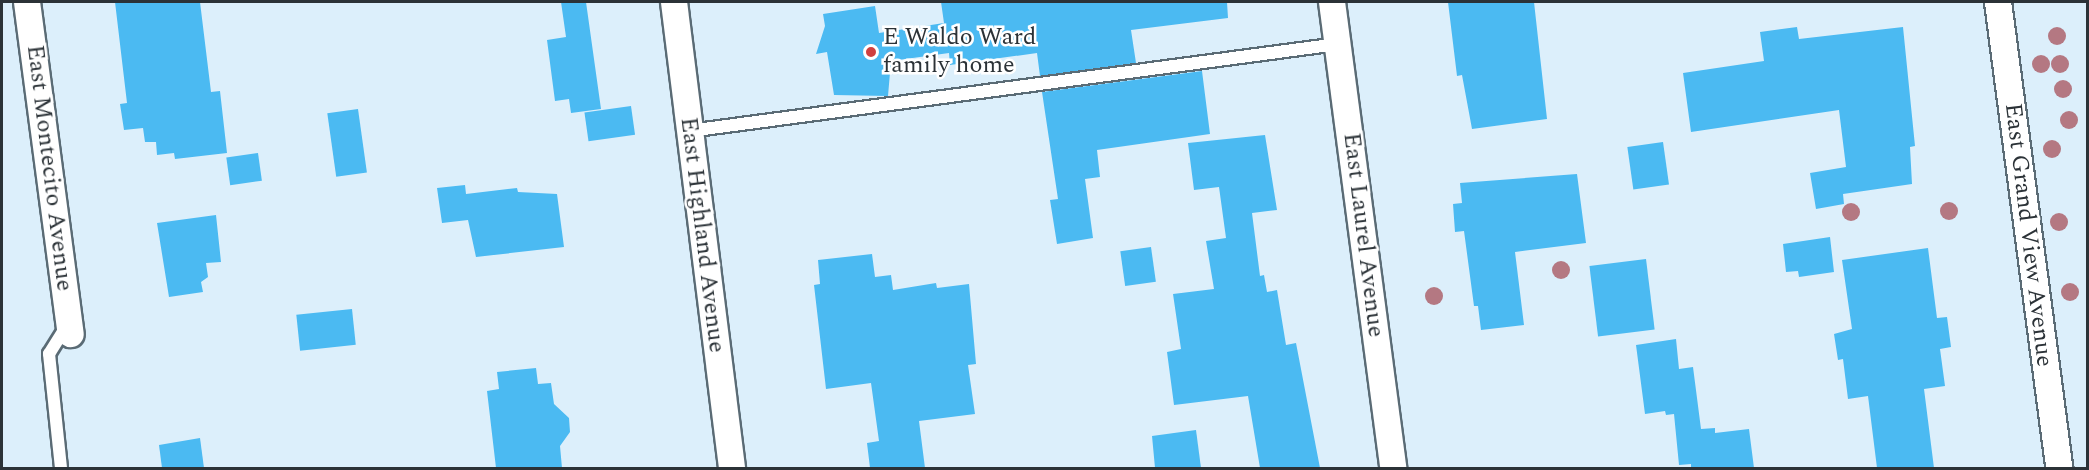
<!DOCTYPE html>
<style>
body{margin:0}
#map{position:relative;width:2089px;height:470px;overflow:hidden;background:#dceffb;font-family:Spectral,serif}
div>[style]{position:absolute}
[style*='--x']{left:calc(var(--x)*1px);top:calc(var(--y)*1px);width:calc(var(--w)*1px);rotate:calc(var(--a)*1deg)}
.building>*{inset:0;background:#4bbaf2;transform-origin:0 0}
.roads{filter:drop-shadow(2px 0 #5a6b75) drop-shadow(-2px 0 #5a6b75) drop-shadow(0 2px #5a6b75) drop-shadow(0 -2px #5a6b75)}
.lane>*{height:12px;margin:-6px;padding:0 6px;transform-origin:6px;border-radius:6px;background:#fff}
.street>*{height:26px;margin:-13px;padding:0 13px;transform-origin:13px;border-radius:13px;background:#fff}
.trees>*{width:18px;height:18px;margin:-9px;border-radius:50%;background:#b47882}
.dots>*{width:16px;height:16px;translate:-50% -50%;box-sizing:border-box;border:3px solid #fff;border-radius:50%}
span{translate:-50% -50%;white-space:nowrap;text-align:center;line-height:1.15;-webkit-text-stroke:5px #fff;paint-order:stroke}
.poi-label{font-size:24px;color:#2b3237}
.left{translate:0 -50%;text-align:left}
.street-label{font-size:24px;color:#2b3237}
.frame{position:absolute;inset:0;border:3px solid #2b3237;pointer-events:none}
</style>
<div id="map">
<div class="building">
<i style="clip-path:polygon(115px 2px,200px 2px,211px 92px,220px 91px,227px 153px,175px 159px,174px 153px,157px 155px,156px 142px,145px 142px,143px 128px,124px 130px,120px 104px,127px 103px)"></i>
<i style="clip-path:polygon(561px 2px,586px 2px,601px 109px,571px 113px,569px 99px,555px 101px,547px 40px,566px 37px)"></i>
<i style="clip-path:polygon(941px 2px,1227px 2px,1228px 18px,1131px 30px,1136px 63px,1040px 76px,1037px 53px,950px 65px,949px 53px,891px 61px,888px 96px,834px 95px,827px 52px,816px 54px,825px 26px,823px 14px,875px 6px,879px 33px,944px 23px)"></i>
<i style="clip-path:polygon(1448px 2px,1534px 2px,1547px 119px,1472px 129px,1462px 75px,1457px 76px)"></i>
<i style="clip-path:polygon(1797px 27px,1799px 39px,1903px 27px,1915px 146px,1910px 147px,1912px 184px,1843px 194px,1844px 204px,1816px 209px,1810px 173px,1846px 167px,1839px 110px,1691px 132px,1683px 73px,1764px 61px,1760px 32px)"></i>
<i style="clip-path:polygon(1202px 71px,1210px 134px,1097px 150px,1100px 177px,1085px 179px,1093px 238px,1057px 244px,1050px 200px,1058px 199px,1042px 92px)"></i>
<i style="left:631px;top:106px;width:29px;height:47px;rotate:82deg"></i>
<i style="left:358px;top:109px;width:64px;height:31px;rotate:82deg"></i>
<i style="clip-path:polygon(1265px 135px,1277px 210px,1252px 213px,1260px 276px,1264px 275px,1267px 292px,1277px 290px,1286px 345px,1296px 343px,1320px 468px,1260px 468px,1248px 396px,1174px 405px,1167px 352px,1181px 349px,1173px 294px,1214px 289px,1206px 241px,1226px 238px,1219px 187px,1194px 190px,1188px 143px)"></i>
<i style="left:1663px;top:142px;width:43px;height:36px;rotate:82deg"></i>
<i style="left:258px;top:153px;width:28px;height:32px;rotate:82deg"></i>
<i style="clip-path:polygon(1577px 174px,1586px 243px,1515px 252px,1524px 325px,1481px 330px,1478px 306px,1474px 306px,1464px 231px,1455px 232px,1453px 204px,1462px 203px,1460px 183px)"></i>
<i style="clip-path:polygon(465px 185px,466px 194px,517px 188px,518px 192px,557px 194px,564px 247px,476px 257px,468px 220px,442px 223px,437px 188px)"></i>
<i style="clip-path:polygon(216px 215px,221px 262px,206px 263px,208px 277px,201px 282px,203px 292px,169px 297px,157px 223px)"></i>
<i style="clip-path:polygon(1830px 237px,1834px 272px,1799px 277px,1798px 271px,1786px 272px,1783px 244px)"></i>
<i style="left:1151px;top:247px;width:35px;height:31px;rotate:82deg"></i>
<i style="clip-path:polygon(1928px 248px,1937px 318px,1947px 317px,1951px 347px,1940px 349px,1945px 386px,1924px 389px,1934px 468px,1877px 468px,1868px 396px,1848px 399px,1843px 359px,1838px 360px,1834px 334px,1852px 329px,1842px 260px)"></i>
<i style="clip-path:polygon(872px 254px,875px 277px,891px 275px,893px 290px,936px 283px,937px 288px,969px 284px,976px 364px,968px 365px,975px 414px,919px 421px,925px 468px,870px 468px,867px 443px,879px 441px,871px 383px,826px 389px,814px 285px,820px 284px,818px 260px)"></i>
<i style="left:1646px;top:259px;width:71px;height:57px;rotate:83deg"></i>
<i style="left:352px;top:309px;width:36px;height:56px;rotate:84deg"></i>
<i style="clip-path:polygon(1676px 339px,1679px 369px,1693px 367px,1701px 429px,1715px 428px,1715px 433px,1749px 429px,1754px 468px,1691px 468px,1691px 464px,1679px 465px,1674px 414px,1666px 415px,1665px 411px,1645px 414px,1636px 345px)"></i>
<i style="clip-path:polygon(536px 368px,538px 384px,551px 383px,554px 404px,569px 418px,570px 432px,560px 446px,562px 468px,496px 468px,487px 391px,499px 389px,497px 372px)"></i>
<i style="clip-path:polygon(1196px 430px,1201px 468px,1155px 468px,1152px 436px)"></i>
<i style="clip-path:polygon(200px 438px,204px 468px,162px 468px,159px 445px)"></i>
</div>
<div class="roads">
<div class="lane">
<i style="--x:689;--y:131;--w:655;--a:-7.64"></i>
<i style="--x:61;--y:468;--w:115;--a:-96"></i>
<i style="--x:49;--y:354;--w:34;--a:-58"></i>
</div>
<div class="street">
<i style="--x:27;--y:2;--w:335;--a:82.5"></i>
<i style="--x:674;--y:2;--w:470;--a:82.9"></i>
<i style="--x:1332;--y:2;--w:470;--a:82.5"></i>
<i style="--x:1998;--y:2;--w:470;--a:82.5"></i>
</div>
</div>
<div class="trees">
<i style="left:2057px;top:36px"></i>
<i style="left:2041px;top:64px"></i>
<i style="left:2060px;top:64px"></i>
<i style="left:2063px;top:89px"></i>
<i style="left:2069px;top:120px"></i>
<i style="left:2052px;top:149px"></i>
<i style="left:1949px;top:211px"></i>
<i style="left:1851px;top:212px"></i>
<i style="left:2059px;top:222px"></i>
<i style="left:1561px;top:270px"></i>
<i style="left:2070px;top:292px"></i>
<i style="left:1434px;top:296px"></i>
</div>
<div class="dots">
<i style="left:871px;top:52px;background:#cf4040"></i>
</div>
<div class="poi-label">
<span class="left" style="left:883px;top:52px">E Waldo Ward<br>family home</span>
</div>
<div class="street-label">
<span style="left:49px;top:168px;rotate:83deg">East Montecito Avenue</span>
<span style="left:702px;top:235px;rotate:83deg">East Highland Avenue</span>
<span style="left:1363px;top:235px;rotate:83deg">East Laurel Avenue</span>
<span style="left:2028px;top:235px;rotate:83deg">East Grand View Avenue</span>
</div>
<div class="frame"></div>
</div>
